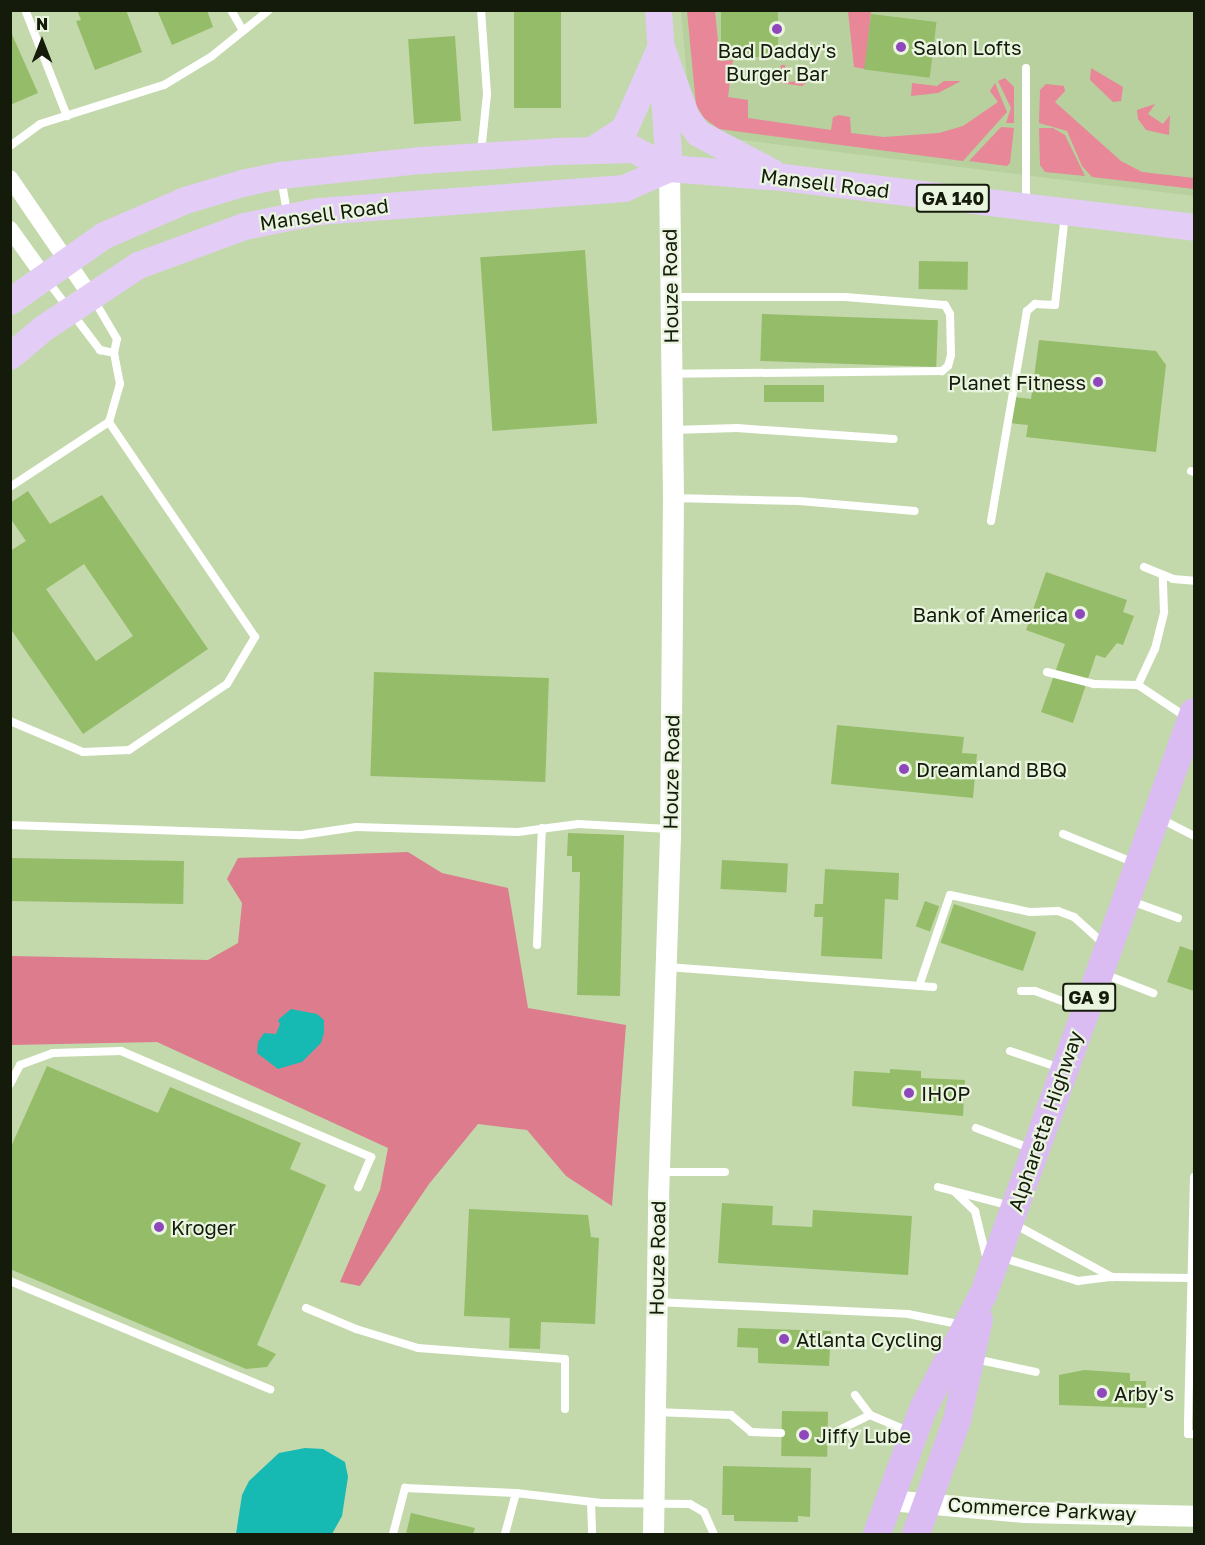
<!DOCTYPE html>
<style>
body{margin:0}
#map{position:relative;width:1205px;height:1545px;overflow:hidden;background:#c3d9ac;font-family:"Golos Text",sans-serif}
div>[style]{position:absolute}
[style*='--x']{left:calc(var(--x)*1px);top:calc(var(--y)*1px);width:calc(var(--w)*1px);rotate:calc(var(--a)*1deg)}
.built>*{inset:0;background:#b7d09d}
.green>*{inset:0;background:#e78798}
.forest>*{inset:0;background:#dc7c8d}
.water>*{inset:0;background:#17bab2}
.building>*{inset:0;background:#95bc68;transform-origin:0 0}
.service>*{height:8px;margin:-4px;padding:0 4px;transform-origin:4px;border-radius:4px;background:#fff}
.minor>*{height:16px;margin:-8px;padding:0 8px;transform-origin:8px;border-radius:8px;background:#fff}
.tertiary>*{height:21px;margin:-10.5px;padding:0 10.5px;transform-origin:10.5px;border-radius:10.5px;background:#fff}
.primary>*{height:27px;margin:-13.5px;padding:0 13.5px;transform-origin:13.5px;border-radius:13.5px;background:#e3cdf6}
.trunk>*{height:28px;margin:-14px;padding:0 14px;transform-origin:14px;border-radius:14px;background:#dabcf3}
.dots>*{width:16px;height:16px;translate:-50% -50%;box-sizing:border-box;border:3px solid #eaf5df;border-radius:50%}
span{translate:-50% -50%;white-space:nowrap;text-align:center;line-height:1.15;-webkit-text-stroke:4.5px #eaf5df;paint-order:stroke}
.shield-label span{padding:2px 4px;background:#eaf5df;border:2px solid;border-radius:4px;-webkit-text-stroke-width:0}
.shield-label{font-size:18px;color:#141b0b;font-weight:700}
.poi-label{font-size:20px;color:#141b0b}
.left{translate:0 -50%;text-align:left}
.right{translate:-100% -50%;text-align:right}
.street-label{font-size:20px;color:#141b0b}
.frame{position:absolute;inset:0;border:12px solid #141b0b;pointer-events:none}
.north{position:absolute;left:12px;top:12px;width:60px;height:60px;-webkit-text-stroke:4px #eaf5df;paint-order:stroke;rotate:0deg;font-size:16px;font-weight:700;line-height:24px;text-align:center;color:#141b0b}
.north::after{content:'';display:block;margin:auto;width:21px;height:27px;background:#141b0b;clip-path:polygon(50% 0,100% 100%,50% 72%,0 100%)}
</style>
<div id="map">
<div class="built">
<i style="clip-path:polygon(681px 11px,1194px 11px,1194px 196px,734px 139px,710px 132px,689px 100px)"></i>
</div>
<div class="green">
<i style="clip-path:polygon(687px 11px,715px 11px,720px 61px,733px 60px,728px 97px,748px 100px,748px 118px,831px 130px,833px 117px,839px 115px,850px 117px,851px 133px,884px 137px,939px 133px,963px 126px,998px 102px,990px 91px,995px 83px,1007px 112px,963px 161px,719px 129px,704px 118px,696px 105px)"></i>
<i style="clip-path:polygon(848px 11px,871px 11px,865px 69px,854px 67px)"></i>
<i style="clip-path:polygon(781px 65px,785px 65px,788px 82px,810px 80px,802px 86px,780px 83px)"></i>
<i style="clip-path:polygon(1091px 68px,1123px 87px,1121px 101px,1113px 102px,1090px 80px)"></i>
<i style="clip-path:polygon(1005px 78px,1014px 87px,1014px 123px,1006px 123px,1011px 108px,998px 81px)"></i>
<i style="clip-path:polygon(944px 81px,961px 81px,938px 93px,911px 96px,912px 83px,937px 86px)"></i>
<i style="clip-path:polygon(1046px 84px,1064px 86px,1065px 91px,1055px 102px,1121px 161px,1142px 172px,1194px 178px,1194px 189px,1092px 177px,1082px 166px,1067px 131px,1039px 123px,1040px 90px)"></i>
<i style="clip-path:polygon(1155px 104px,1148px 114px,1163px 124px,1170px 115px,1169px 135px,1146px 130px,1138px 119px,1137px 110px)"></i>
<i style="clip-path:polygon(1001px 127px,1014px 128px,1010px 163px,1007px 166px,969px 161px)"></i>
<i style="clip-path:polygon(1039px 128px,1053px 128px,1065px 135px,1085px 176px,1045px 172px,1040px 165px)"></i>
</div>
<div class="forest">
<i style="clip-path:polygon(408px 852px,442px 873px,508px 888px,528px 1008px,626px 1025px,612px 1206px,566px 1176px,527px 1130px,478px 1124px,429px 1184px,360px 1286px,340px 1282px,380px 1190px,388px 1148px,157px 1042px,11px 1045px,10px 956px,208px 960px,238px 943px,242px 903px,227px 879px,238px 858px)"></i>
</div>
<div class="water">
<i style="clip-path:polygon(291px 1009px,317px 1014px,324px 1020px,324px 1033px,321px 1043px,302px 1062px,278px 1069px,257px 1053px,258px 1042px,264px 1033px,276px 1034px,280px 1024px,278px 1020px)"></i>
<i style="clip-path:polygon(305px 1448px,323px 1449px,345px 1462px,348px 1477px,342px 1516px,332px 1534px,236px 1534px,242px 1495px,249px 1481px,279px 1453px)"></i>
</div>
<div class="building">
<i style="clip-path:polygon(77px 10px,126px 10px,142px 52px,95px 70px,76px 21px,81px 20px)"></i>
<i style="clip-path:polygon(157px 10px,207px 10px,213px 27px,172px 45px)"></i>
<i style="left:514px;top:10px;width:47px;height:98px"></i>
<i style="left:721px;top:10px;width:57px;height:47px"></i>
<i style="left:871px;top:14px;width:66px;height:56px;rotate:7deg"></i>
<i style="clip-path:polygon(10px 30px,38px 93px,10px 105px)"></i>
<i style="left:455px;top:36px;width:85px;height:47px;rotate:86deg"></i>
<i style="left:585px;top:250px;width:174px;height:105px;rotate:86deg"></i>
<i style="left:919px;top:261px;width:49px;height:28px;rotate:1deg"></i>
<i style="left:762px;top:314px;width:176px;height:47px;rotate:2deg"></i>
<i style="clip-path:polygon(1039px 340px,1156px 351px,1166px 365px,1156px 452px,1026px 437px,1028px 425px,1010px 423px,1013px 397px,1031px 399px)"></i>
<i style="left:764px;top:385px;width:60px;height:17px"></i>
<i style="clip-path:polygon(evenodd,28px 491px,50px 524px,102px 495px,208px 649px,83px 734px,10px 628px,10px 551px,26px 541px,10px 518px,10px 503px,28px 491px,84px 564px,133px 636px,96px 661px,46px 589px,84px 564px)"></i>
<i style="clip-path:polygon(1046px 572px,1127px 600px,1123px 612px,1134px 616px,1123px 645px,1117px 643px,1105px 658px,1096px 655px,1073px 723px,1041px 712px,1065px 644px,1026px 630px)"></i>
<i style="left:374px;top:672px;width:175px;height:104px;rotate:2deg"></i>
<i style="clip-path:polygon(837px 725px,964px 737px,962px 753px,977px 754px,973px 798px,831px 784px)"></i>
<i style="clip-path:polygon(568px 833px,624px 835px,620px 996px,577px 995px,580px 872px,572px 872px,572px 856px,567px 856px)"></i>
<i style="left:10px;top:858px;width:174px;height:43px;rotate:1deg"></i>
<i style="left:722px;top:860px;width:66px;height:29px;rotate:3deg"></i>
<i style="clip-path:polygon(825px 869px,899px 873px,898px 900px,885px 899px,882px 959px,821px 956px,823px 917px,814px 917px,815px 904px,823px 904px)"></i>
<i style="left:925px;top:901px;width:15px;height:27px;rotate:20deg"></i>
<i style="left:954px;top:904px;width:87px;height:41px;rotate:19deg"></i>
<i style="clip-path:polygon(1180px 946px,1194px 951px,1194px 991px,1167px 982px)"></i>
<i style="clip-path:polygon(47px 1066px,158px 1113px,170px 1087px,301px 1143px,290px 1169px,326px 1185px,257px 1345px,276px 1354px,267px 1367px,246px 1369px,10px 1269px,10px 1149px)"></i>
<i style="clip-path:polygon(890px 1069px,921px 1071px,921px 1078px,965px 1080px,963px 1116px,852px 1106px,854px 1071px,890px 1073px)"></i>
<i style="clip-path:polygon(722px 1203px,773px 1206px,772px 1225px,812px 1227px,813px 1210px,912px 1216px,908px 1275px,718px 1263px)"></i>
<i style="clip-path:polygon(469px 1209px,588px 1215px,591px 1237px,599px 1238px,595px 1324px,541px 1322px,540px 1349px,509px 1348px,510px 1318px,464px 1316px)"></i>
<i style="clip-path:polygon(738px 1328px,831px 1331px,829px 1366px,758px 1363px,758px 1348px,737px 1347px)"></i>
<i style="clip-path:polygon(1084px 1370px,1130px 1373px,1130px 1381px,1146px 1381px,1146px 1408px,1059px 1405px,1059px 1375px)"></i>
<i style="left:782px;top:1411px;width:46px;height:45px;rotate:1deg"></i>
<i style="clip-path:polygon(723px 1466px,811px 1468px,810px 1517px,798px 1516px,798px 1522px,734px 1521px,734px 1515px,722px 1515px)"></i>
<i style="clip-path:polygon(411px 1513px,475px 1528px,473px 1534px,406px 1534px)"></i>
</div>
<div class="service">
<i style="--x:231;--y:10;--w:24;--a:60"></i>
<i style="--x:481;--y:10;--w:84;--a:85.9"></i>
<i style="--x:487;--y:94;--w:59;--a:95.8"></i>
<i style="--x:26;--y:12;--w:112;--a:68.5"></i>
<i style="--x:10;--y:146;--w:37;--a:-36"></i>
<i style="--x:40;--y:124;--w:130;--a:-17.5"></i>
<i style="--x:164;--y:85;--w:56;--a:-31.1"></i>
<i style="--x:212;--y:56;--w:73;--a:-38.9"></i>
<i style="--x:281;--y:178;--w:36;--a:80"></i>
<i style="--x:1026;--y:204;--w:136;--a:-90"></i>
<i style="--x:47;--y:280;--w:88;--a:52.9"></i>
<i style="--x:100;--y:350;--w:14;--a:12"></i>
<i style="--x:672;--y:297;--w:173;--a:0"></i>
<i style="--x:845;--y:297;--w:100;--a:4.6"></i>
<i style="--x:945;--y:305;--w:10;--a:61"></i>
<i style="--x:950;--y:314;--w:41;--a:88.6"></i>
<i style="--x:951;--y:355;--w:11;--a:105"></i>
<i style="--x:948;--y:366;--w:8;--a:140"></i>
<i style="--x:942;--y:371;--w:270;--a:179.4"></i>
<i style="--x:673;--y:430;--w:64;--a:-1.8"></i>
<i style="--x:737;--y:428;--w:157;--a:4"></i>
<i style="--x:1191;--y:471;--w:3;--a:18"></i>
<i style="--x:10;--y:487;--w:118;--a:-33.3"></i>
<i style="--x:673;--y:498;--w:126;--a:1.4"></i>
<i style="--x:799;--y:501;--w:116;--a:4.9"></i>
<i style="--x:991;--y:521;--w:213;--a:-80.3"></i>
<i style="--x:1027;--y:311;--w:11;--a:-41"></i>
<i style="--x:1035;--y:304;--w:20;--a:3"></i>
<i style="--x:1055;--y:305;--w:91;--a:-83.7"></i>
<i style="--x:1144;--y:567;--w:31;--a:22"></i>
<i style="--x:1173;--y:579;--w:21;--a:5"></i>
<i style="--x:1047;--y:672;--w:49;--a:14.3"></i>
<i style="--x:1094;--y:684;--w:44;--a:1.3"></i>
<i style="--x:1138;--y:685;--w:58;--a:33.7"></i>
<i style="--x:1138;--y:685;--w:40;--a:-65"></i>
<i style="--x:1155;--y:649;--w:38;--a:-76"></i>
<i style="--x:1164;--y:612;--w:37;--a:-92"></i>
<i style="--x:10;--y:721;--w:79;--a:23"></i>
<i style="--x:83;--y:752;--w:46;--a:-2.5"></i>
<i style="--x:129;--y:750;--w:118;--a:-34"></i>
<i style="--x:227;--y:684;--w:55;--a:-59.2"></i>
<i style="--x:255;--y:637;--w:260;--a:-124.2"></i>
<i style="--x:109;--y:422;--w:40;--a:-74"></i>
<i style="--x:120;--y:384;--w:32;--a:-101"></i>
<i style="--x:114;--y:353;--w:14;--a:-78"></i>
<i style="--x:117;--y:339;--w:45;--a:-120.5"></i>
<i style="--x:1159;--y:818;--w:39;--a:27"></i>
<i style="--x:10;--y:825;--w:292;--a:2"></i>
<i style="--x:302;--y:835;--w:55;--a:-8.4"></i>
<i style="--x:356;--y:827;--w:162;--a:1.8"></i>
<i style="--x:518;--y:832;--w:61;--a:-7.6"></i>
<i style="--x:578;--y:824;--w:91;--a:3.1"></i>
<i style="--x:1063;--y:834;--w:78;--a:21.9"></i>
<i style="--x:1131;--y:901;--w:50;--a:19.9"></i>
<i style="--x:537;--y:945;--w:117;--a:-87.6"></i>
<i style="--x:667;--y:967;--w:267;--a:4.3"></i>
<i style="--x:1104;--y:974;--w:53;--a:21.2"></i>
<i style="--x:919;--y:986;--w:96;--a:-71.2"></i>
<i style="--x:950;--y:895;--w:82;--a:12"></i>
<i style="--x:1030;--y:912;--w:28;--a:-2"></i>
<i style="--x:1058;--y:911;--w:17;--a:21"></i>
<i style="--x:1074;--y:917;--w:40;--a:42"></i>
<i style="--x:1021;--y:991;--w:14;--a:0"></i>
<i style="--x:1035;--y:991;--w:49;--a:20.3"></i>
<i style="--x:1010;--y:1051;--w:53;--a:18.8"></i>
<i style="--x:10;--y:1084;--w:21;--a:-62"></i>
<i style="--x:20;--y:1065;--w:35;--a:-20"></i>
<i style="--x:53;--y:1053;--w:68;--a:-1.7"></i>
<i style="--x:121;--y:1051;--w:272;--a:23"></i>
<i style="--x:371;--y:1157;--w:33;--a:113"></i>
<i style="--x:976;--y:1128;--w:60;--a:20.6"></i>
<i style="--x:659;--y:1172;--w:66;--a:0"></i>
<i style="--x:1194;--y:1177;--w:248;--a:91.4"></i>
<i style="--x:1188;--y:1425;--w:9;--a:90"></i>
<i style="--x:1188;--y:1434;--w:6;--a:0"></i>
<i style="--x:938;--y:1187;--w:75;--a:14.6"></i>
<i style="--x:955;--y:1192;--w:28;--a:44"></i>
<i style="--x:975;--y:1211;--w:46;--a:76.3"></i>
<i style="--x:1012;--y:1223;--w:114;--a:28.4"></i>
<i style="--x:1000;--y:1257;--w:82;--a:17.1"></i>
<i style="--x:1078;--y:1281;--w:34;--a:-7"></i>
<i style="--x:1112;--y:1277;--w:79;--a:0.7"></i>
<i style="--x:10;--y:1281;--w:282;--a:22.6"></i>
<i style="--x:656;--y:1302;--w:252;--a:2.7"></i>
<i style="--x:908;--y:1314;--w:56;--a:11.3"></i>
<i style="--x:306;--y:1308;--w:54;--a:22.8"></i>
<i style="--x:356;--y:1329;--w:65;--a:17"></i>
<i style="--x:418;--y:1348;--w:147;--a:4.3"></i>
<i style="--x:565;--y:1359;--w:50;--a:90"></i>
<i style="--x:975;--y:1359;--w:62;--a:12"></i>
<i style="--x:855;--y:1395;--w:25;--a:53"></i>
<i style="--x:870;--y:1415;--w:43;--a:23"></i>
<i style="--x:655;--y:1412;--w:76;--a:2.3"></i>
<i style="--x:731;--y:1415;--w:26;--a:40"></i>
<i style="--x:751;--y:1432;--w:30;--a:2"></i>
<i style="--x:827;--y:1436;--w:48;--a:-26"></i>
<i style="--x:591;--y:1502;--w:32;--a:88"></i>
<i style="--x:393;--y:1534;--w:48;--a:-75.4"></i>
<i style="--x:405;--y:1488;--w:111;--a:2.6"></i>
<i style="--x:505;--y:1534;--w:42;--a:-75"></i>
<i style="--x:516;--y:1493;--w:86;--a:6.7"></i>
<i style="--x:601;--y:1503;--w:89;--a:0.6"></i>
<i style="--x:690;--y:1504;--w:16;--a:30"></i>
<i style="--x:704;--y:1512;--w:24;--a:66"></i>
</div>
<div class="minor">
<i style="--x:10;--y:178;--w:142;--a:55.6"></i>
<i style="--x:10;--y:229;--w:57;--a:54.3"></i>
</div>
<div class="tertiary">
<i style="--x:889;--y:1500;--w:136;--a:5.1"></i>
<i style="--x:1024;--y:1512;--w:170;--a:1.3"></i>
<i style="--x:653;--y:1534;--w:337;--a:-89.1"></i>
<i style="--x:658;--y:1197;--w:359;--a:-88.1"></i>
<i style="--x:670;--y:838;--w:340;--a:-89.5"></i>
<i style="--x:673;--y:498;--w:330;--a:-90.7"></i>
</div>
<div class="primary">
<i style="--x:658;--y:10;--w:158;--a:86"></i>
<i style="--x:661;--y:47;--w:74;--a:70.3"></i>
<i style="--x:686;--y:117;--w:20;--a:53"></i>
<i style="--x:698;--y:133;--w:84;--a:27.8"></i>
<i style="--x:593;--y:149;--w:37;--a:-33"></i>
<i style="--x:624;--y:129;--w:86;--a:-66.1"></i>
<i style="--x:10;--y:301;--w:115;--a:-35.1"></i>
<i style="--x:104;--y:235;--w:88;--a:-23.4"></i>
<i style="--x:185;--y:200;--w:59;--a:-16.6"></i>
<i style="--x:242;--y:183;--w:39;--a:-12"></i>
<i style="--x:280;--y:175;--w:142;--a:-6.1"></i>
<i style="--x:421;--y:160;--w:134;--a:-3.8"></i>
<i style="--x:555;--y:151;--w:78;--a:-1.5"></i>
<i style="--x:633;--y:149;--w:41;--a:27.8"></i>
<i style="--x:669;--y:168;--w:113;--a:4.6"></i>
<i style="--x:782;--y:177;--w:415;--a:6.9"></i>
<i style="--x:10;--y:356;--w:43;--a:-40.3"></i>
<i style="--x:43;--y:328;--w:114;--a:-33.6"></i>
<i style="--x:138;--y:265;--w:113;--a:-20.2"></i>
<i style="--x:244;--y:226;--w:76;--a:-11.3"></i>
<i style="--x:319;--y:211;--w:306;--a:-4.3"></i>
<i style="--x:624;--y:188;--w:49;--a:-24"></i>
</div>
<div class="trunk">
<i style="--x:987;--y:1284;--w:608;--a:-70.11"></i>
<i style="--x:877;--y:1534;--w:133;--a:-69.8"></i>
<i style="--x:923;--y:1409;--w:131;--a:-62.3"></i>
<i style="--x:916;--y:1534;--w:121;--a:-70.2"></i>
<i style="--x:957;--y:1420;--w:103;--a:-77.7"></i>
</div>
<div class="dots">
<i style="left:777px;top:29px;background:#8e48bc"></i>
<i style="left:901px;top:47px;background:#8e48bc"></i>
<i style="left:1098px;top:382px;background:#8e48bc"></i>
<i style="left:1080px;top:614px;background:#8e48bc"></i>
<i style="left:904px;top:769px;background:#8e48bc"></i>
<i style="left:909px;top:1093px;background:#8e48bc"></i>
<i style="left:159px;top:1227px;background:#8e48bc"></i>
<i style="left:784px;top:1339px;background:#8e48bc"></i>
<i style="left:1102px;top:1393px;background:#8e48bc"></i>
<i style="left:804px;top:1435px;background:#8e48bc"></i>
</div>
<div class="shield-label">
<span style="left:953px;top:198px">GA 140</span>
<span style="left:1089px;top:997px">GA 9</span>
</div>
<div class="poi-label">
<span class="left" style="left:913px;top:47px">Salon Lofts</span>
<span style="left:777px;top:62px">Bad Daddy's<br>Burger Bar</span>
<span class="right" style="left:1086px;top:382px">Planet Fitness</span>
<span class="right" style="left:1068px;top:614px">Bank of America</span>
<span class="left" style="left:916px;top:769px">Dreamland BBQ</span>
<span class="left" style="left:921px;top:1093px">IHOP</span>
<span class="left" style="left:171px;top:1227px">Kroger</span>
<span class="left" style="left:796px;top:1339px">Atlanta Cycling</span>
<span class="left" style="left:1114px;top:1393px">Arby's</span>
<span class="left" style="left:816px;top:1435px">Jiffy Lube</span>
</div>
<div class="street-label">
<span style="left:825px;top:183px;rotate:7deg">Mansell Road</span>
<span style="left:324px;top:214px;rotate:-8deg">Mansell Road</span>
<span style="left:670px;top:286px;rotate:-91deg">Houze Road</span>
<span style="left:671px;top:772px;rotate:-89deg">Houze Road</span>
<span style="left:1045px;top:1121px;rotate:-71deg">Alpharetta Highway</span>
<span style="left:657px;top:1258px;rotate:-89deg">Houze Road</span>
<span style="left:1042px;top:1509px;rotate:3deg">Commerce Parkway</span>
</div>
<div class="frame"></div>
<div class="north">N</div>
</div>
